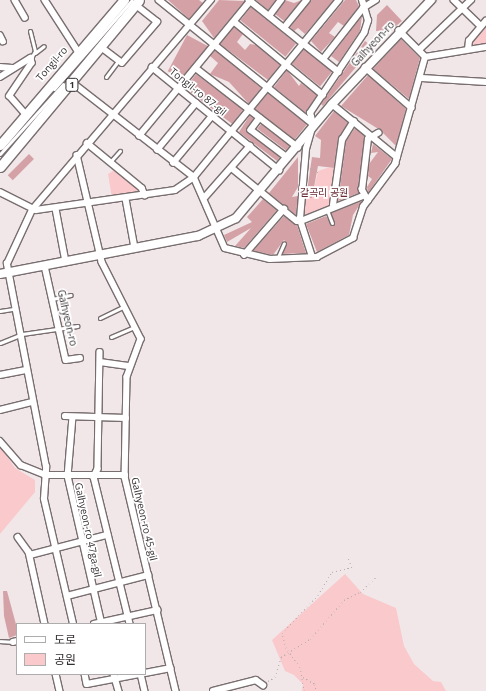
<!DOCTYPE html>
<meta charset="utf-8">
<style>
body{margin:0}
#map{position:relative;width:486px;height:691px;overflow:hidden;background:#f2e7e8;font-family:"Open Sans","Noto Sans KR",sans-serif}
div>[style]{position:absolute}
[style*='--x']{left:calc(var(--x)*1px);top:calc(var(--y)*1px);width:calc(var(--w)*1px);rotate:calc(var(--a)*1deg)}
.green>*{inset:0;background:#fac9cc}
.building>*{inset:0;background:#d4a2a6;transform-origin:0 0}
.path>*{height:1px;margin-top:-0.5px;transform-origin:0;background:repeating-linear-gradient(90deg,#b5acad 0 1px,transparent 0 4px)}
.roads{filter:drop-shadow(1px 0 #786e6f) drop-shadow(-1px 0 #786e6f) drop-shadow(0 1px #786e6f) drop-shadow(0 -1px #786e6f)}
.lane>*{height:3px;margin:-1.5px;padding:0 1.5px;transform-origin:1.5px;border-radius:1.5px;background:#fff}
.street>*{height:5.5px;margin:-2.75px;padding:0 2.75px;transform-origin:2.75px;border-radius:2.75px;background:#fff}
.secondary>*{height:8px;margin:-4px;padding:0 4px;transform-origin:4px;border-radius:4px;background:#fff}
.primary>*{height:9px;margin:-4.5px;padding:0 4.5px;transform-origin:4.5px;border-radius:4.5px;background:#fff}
span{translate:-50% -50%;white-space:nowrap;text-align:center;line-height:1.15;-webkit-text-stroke:3.5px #fff;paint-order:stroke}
.shield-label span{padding:1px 3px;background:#fff;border:1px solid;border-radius:3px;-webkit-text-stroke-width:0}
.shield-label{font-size:9px;color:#342f30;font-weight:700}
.street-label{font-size:10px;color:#342f30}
.park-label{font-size:10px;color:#672933}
.legend{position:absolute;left:16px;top:623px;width:130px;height:52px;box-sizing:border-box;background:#fff;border:1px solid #aeacac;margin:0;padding:5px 7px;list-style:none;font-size:12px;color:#342f30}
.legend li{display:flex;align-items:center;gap:8px;height:20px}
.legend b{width:20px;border:1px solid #aeacac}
</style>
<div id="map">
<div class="green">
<i style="clip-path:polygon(486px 24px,486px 45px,471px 46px,472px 41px)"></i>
<i style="clip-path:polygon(327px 168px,336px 168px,333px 205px,304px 216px,305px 198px,312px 198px,318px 171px)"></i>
<i style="clip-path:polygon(116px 169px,140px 189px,142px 194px,112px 198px,108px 174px)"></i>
<i style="clip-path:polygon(0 446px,15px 468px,35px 480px,35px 492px,0 534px)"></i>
<i style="clip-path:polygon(345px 574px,363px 594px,396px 608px,404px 646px,414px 664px,433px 681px,441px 682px,446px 691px,302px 691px,303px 684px,294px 675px,285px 671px,272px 640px)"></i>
</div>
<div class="building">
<i style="clip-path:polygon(168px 0,199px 0,203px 3px,189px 19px)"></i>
<i style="clip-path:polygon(219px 0,245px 1px,214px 38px,202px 21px)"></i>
<i style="clip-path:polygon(256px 0,276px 0,268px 10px)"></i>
<i style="clip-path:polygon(285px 0,294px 3px,302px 0,284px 21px,275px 14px)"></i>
<i style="clip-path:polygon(311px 0,334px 0,305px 34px,298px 28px,294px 31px,290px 27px)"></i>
<i style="clip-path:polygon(345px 0,356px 0,359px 6px,344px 26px,338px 22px,329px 33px,335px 37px,321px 52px,311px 41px)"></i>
<i style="clip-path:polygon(387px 5px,402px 21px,391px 30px,376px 31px,377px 15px)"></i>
<i style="left:251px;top:7px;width:58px;height:17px;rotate:39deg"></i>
<i style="clip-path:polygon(362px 16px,360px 31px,339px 62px,331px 56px)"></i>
<i style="clip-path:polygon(234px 27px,243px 34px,237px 42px,245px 50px,250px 44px,256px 45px,280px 65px,268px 80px,220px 44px)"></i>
<i style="left:187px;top:35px;width:24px;height:41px;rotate:28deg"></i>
<i style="clip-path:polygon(401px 39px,420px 58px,409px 99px,373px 69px)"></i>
<i style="clip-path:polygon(365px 41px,373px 47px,323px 106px,321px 104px)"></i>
<i style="left:304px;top:49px;width:36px;height:19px;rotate:39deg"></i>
<i style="clip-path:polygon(215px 50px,261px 88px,249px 104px,229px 82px,210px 74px,218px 63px,210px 56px)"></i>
<i style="clip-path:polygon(287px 70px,299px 86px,301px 83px,317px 95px,306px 113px,274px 87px)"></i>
<i style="left:196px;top:74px;width:59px;height:18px;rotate:37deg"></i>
<i style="clip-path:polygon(368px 75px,406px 109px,396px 146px,380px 130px,341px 106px)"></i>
<i style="left:268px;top:93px;width:50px;height:21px;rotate:39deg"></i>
<i style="clip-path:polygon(334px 111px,348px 123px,338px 139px,334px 168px,318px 166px,312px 198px,306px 198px,312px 157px,320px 158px,321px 140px,315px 136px)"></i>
<i style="clip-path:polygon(250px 115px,254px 119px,247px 132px,280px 157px,277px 161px,239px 132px)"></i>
<i style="left:261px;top:124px;width:36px;height:6px;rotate:37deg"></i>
<i style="clip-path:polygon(355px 128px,365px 136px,359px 193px,338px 201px,346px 141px)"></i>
<i style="clip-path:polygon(373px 144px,392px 159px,368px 193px,367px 187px,372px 179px,368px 176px,369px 164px,378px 152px,371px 153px)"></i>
<i style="left:29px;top:154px;width:7px;height:30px;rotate:45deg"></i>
<i style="clip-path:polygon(298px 157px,298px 187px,292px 197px,298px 196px,296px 215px,269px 193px)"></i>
<i style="clip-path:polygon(263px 199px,277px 210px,244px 248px,235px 246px,251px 228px,227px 242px,224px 235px,252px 222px,247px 217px)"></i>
<i style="clip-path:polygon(362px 201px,353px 215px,349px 235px,317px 252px,306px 224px,326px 216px,333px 226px,331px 213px)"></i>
<i style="clip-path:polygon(284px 216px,297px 225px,306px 253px,282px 254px,287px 243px,284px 240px,273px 255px,253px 251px)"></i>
<i style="clip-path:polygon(3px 591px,7px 591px,17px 628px,17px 635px,9px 638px,4px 616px)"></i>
</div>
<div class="path">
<i style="--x:310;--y:168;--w:9;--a:27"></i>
<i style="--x:303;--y:677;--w:14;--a:30"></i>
<i style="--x:315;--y:684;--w:7;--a:82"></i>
<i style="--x:268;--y:681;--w:8;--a:-30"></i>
<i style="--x:275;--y:677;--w:21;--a:-73"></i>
<i style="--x:281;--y:657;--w:34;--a:-32"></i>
<i style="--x:310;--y:639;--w:52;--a:-48.9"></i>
<i style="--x:344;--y:600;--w:18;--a:-27"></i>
<i style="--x:360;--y:592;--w:22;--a:-43"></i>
<i style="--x:304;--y:691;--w:24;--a:-99"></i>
<i style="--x:300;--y:667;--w:24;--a:-126"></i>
<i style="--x:286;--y:648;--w:16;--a:-105"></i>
<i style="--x:282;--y:633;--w:52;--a:-46.5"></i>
<i style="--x:318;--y:595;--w:27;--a:-59"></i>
<i style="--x:332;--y:572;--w:21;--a:-14"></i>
<i style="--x:352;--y:567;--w:10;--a:-114"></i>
</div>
<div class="roads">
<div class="lane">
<i style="--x:30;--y:31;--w:21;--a:76"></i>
<i style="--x:35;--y:51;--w:8;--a:120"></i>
<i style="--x:35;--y:53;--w:11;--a:-38"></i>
<i style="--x:106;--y:77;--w:21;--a:-53"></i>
<i style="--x:54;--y:89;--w:118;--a:-48.8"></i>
<i style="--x:0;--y:154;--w:94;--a:-48"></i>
<i style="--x:110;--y:162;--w:15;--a:-48"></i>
<i style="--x:327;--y:210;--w:14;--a:69"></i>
<i style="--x:277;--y:259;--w:17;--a:-66"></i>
<i style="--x:52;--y:299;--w:19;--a:-12"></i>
<i style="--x:0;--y:311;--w:12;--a:-9"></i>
<i style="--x:100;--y:318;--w:25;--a:-26"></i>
<i style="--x:111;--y:337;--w:25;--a:-23"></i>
<i style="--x:0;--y:343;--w:24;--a:-22"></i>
<i style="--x:22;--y:334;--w:56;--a:-8.3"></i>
<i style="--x:0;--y:641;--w:13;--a:4"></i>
</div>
<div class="street">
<i style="--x:15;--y:0;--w:20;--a:60"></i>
<i style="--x:45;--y:0;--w:61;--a:57.1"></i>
<i style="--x:159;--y:0;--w:198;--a:38.8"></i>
<i style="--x:249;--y:0;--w:115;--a:38.7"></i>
<i style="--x:454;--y:0;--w:37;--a:44"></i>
<i style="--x:269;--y:16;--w:20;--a:-53"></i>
<i style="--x:236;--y:23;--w:113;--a:39.6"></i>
<i style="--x:284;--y:28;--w:36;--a:-51"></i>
<i style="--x:0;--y:35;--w:7;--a:63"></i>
<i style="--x:101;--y:47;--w:26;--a:37"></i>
<i style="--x:122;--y:63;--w:54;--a:-49.5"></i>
<i style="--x:157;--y:22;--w:28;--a:-142"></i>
<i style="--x:468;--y:49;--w:8;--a:-83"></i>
<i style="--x:469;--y:41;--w:26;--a:-50"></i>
<i style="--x:419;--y:50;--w:72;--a:-43.9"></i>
<i style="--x:425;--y:57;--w:62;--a:-9.3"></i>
<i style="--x:324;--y:58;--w:63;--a:-52"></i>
<i style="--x:363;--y:8;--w:15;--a:-32"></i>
<i style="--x:0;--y:67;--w:12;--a:5"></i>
<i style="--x:152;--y:67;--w:164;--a:39"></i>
<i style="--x:365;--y:67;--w:62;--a:41.1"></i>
<i style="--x:197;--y:69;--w:128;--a:37.7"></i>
<i style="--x:0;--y:77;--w:36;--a:-32"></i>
<i style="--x:31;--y:58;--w:5;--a:79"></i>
<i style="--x:32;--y:63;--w:40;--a:124"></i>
<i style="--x:10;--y:96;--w:23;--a:49"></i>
<i style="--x:422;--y:78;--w:64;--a:3.6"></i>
<i style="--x:73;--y:83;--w:153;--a:37.8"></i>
<i style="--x:194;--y:177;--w:77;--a:66.4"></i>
<i style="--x:225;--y:248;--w:46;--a:13.7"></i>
<i style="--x:270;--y:259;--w:47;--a:-2.4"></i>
<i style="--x:317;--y:257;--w:41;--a:-27.8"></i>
<i style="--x:353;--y:238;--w:33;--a:-72"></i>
<i style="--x:363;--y:207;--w:54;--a:-53.3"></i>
<i style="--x:395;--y:164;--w:111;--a:-74.3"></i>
<i style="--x:425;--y:57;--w:37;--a:-135"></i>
<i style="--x:332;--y:104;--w:84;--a:39.2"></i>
<i style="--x:260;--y:118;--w:15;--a:127"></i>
<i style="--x:251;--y:130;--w:46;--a:37.1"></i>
<i style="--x:139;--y:136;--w:176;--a:-50.5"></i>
<i style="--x:87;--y:143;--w:71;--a:39.3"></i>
<i style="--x:142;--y:188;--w:8;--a:67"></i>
<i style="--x:157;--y:150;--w:61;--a:-50.3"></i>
<i style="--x:77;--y:155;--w:110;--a:76.8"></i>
<i style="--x:102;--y:262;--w:86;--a:63.1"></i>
<i style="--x:141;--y:339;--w:40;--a:110.2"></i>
<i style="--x:127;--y:377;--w:100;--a:91.1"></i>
<i style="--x:125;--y:477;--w:220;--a:76.6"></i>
<i style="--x:173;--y:163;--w:61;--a:-50.3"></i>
<i style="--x:233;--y:169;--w:82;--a:39.1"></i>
<i style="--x:297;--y:221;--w:4;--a:-34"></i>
<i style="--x:0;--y:192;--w:40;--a:26.6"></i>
<i style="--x:36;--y:210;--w:140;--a:-8.2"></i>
<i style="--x:175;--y:190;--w:23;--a:-34"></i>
<i style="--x:194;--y:177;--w:229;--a:-50.7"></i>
<i style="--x:205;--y:197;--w:68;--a:-48.6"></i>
<i style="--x:126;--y:199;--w:50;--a:79.6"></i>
<i style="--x:368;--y:201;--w:13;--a:-119"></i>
<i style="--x:362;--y:190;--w:51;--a:-83.3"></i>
<i style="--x:368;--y:139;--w:12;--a:-31"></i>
<i style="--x:333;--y:205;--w:66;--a:-82.1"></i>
<i style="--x:342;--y:140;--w:22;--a:-58"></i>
<i style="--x:56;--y:209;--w:54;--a:79.3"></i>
<i style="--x:301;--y:221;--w:67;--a:-22"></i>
<i style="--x:244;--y:255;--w:61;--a:-49"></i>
<i style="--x:312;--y:257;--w:40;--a:-108"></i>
<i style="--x:300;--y:219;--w:70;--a:-85.1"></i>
<i style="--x:306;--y:149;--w:26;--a:-74"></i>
<i style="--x:313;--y:124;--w:11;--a:-105"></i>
<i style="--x:310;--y:113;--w:97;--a:-56"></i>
<i style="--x:364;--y:33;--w:13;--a:-72"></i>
<i style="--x:368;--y:21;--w:22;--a:-106"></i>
<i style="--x:45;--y:266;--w:96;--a:77.4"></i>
<i style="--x:66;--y:360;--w:14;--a:-8"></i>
<i style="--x:100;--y:352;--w:117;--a:91"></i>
<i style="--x:98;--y:469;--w:9;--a:117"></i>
<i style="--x:94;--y:477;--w:151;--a:76.2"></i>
<i style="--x:100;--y:362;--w:30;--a:8"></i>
<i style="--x:0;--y:375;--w:26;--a:-11"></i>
<i style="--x:0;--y:410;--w:34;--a:-14"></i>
<i style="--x:65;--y:416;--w:61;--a:1.9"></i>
<i style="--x:73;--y:417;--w:59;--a:94.8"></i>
<i style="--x:68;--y:476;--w:152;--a:77.1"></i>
<i style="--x:0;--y:441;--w:32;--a:49"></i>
<i style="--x:21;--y:465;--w:27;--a:22"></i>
<i style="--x:46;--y:475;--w:79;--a:0"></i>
<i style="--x:18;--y:537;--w:19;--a:54"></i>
<i style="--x:29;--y:552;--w:74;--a:77.5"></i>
<i style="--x:30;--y:555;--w:80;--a:-14.6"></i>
<i style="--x:67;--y:596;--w:84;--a:-14.5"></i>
<i style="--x:73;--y:624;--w:128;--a:-103.1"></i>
<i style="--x:44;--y:499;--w:32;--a:-86"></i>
<i style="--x:46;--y:467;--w:207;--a:-100.9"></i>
<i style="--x:7;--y:264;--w:60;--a:-65.2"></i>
<i style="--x:32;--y:210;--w:276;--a:-49.6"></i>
<i style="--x:94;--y:624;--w:65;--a:-12.5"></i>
<i style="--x:13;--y:642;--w:4;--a:-14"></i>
<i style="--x:145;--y:673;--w:26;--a:-11"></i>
<i style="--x:56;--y:674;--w:17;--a:77"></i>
<i style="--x:85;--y:674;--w:10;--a:79"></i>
<i style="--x:87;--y:684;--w:54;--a:-10.7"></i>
<i style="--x:114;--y:674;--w:18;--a:74"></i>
<i style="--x:141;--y:674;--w:17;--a:77"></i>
<i style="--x:213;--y:691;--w:44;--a:-14.3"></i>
<i style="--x:256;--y:680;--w:9;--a:36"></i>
</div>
<div class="secondary">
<i style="--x:0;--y:274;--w:202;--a:-10.9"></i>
<i style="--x:198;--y:236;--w:42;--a:-25.3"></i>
<i style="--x:236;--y:218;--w:149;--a:-49.9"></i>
<i style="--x:332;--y:104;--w:144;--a:-46.4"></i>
</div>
<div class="primary">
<i style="--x:0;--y:145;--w:191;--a:-49.5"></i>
<i style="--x:0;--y:167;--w:217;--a:-50.2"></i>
</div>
</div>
<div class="shield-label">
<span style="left:72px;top:85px">1</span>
</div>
<div class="street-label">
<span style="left:373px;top:44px;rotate:-47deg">Galhyeon-ro</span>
<span style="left:52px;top:64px;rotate:-49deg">Tongil-ro</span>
<span style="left:198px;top:92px;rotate:39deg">Tongil-ro 87-gil</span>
<span style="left:67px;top:318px;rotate:77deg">Galhyeon-ro</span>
<span style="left:144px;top:519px;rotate:77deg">Galhyeon-ro 45-gil</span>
<span style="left:88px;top:530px;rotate:78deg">Galhyeon-ro 47ga-gil</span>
</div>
<div class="park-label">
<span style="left:324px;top:193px">갈곡리 공원</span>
</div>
<ul class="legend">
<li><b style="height:5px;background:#fff"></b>도로</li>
<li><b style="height:11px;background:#fac9cc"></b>공원</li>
</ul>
</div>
